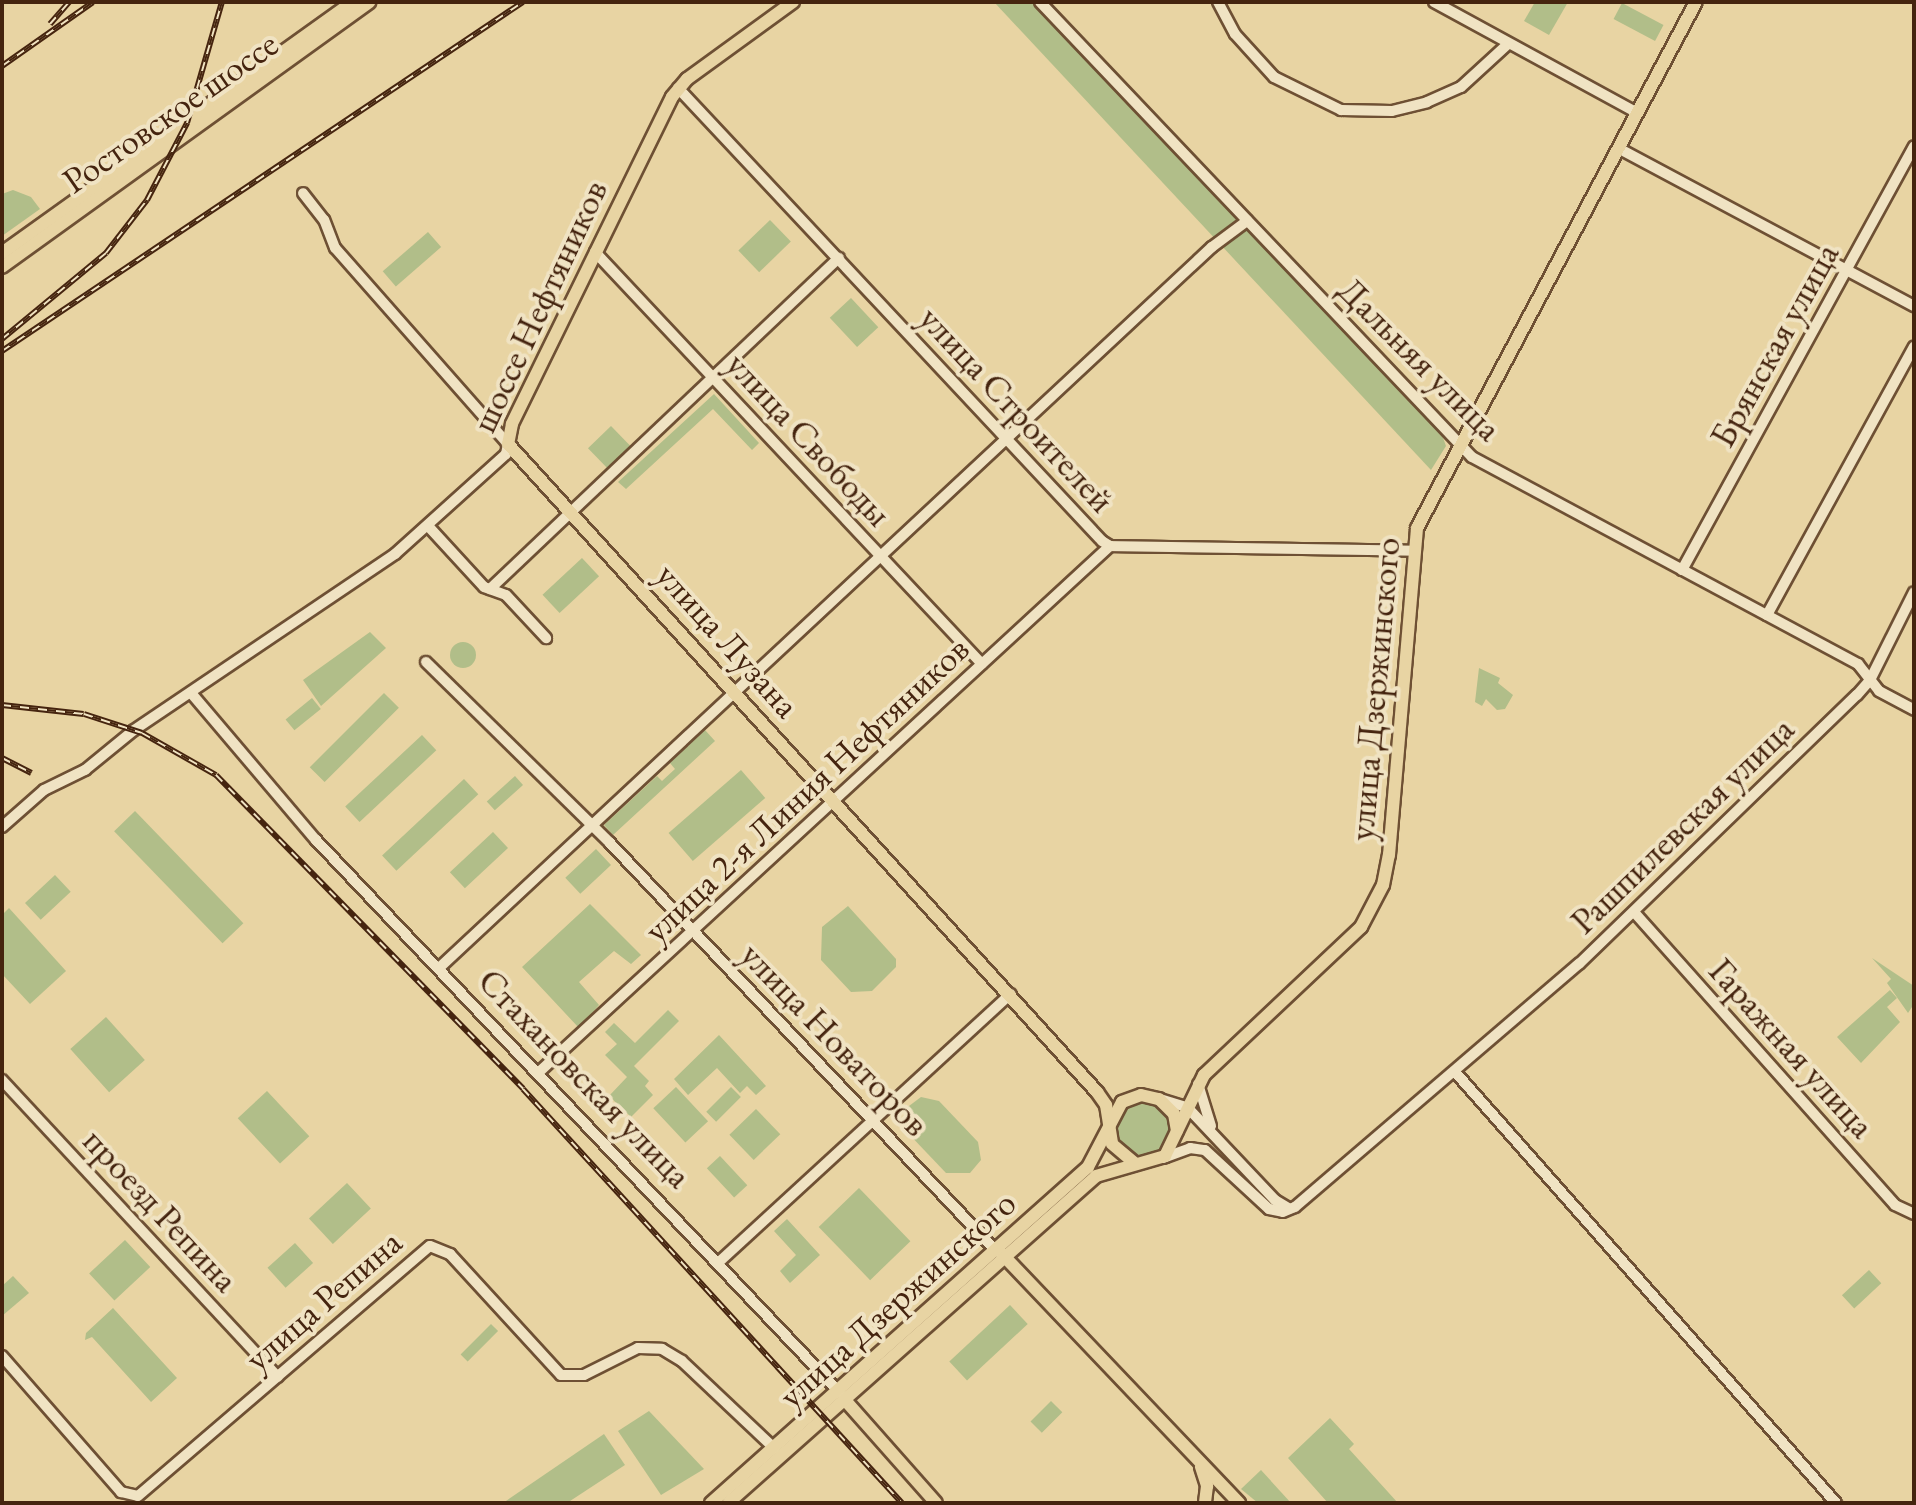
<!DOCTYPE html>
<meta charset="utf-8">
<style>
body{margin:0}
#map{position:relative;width:1916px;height:1505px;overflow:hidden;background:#e8d4a3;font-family:"EB Garamond",serif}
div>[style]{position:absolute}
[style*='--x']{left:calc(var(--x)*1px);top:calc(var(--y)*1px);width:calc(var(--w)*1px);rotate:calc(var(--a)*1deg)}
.green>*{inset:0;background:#b1be89;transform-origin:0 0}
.round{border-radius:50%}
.roads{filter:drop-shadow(2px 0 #6e5034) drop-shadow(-2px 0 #6e5034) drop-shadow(0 2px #6e5034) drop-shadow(0 -2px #6e5034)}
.minor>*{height:10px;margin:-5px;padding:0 5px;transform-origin:5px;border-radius:5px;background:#f0e3c3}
.major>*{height:12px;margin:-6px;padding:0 6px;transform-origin:6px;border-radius:6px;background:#e8d4a3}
.rail>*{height:6px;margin-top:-3px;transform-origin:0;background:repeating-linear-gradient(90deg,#f0e3c3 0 9px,#45240f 0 18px);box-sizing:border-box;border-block:2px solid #45240f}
span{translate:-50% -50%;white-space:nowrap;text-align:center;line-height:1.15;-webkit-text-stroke:8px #f0e3c3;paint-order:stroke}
.street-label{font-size:36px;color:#45240f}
.frame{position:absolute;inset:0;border:4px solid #45240f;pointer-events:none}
</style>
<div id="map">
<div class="green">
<i style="clip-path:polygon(994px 2px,1034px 2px,1442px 435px,1446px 446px,1431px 470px)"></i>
<i style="clip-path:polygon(1535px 2px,1568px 2px,1549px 35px,1524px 21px)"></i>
<i style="left:1622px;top:3px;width:47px;height:18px;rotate:28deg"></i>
<i style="clip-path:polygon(13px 190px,31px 197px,40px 209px,2px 236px,2px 194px)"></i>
<i style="left:770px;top:220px;width:30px;height:44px;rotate:46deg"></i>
<i style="left:428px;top:232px;width:20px;height:60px;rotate:49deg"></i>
<i style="left:851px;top:298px;width:40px;height:29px;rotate:47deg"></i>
<i style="clip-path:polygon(714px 394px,759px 443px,752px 450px,713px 409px,626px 489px,618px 482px)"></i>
<i style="left:611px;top:426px;width:29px;height:32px;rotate:46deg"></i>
<i style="left:582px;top:558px;width:25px;height:54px;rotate:47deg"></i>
<i style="clip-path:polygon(370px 632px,386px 648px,321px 706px,303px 680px)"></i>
<i class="round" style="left:450px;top:642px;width:26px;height:26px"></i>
<i style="clip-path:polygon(1479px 668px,1500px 678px,1498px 683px,1513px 695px,1505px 709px,1497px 710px,1486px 699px,1482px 706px,1475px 702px)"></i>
<i style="left:384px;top:693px;width:21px;height:105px;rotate:45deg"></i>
<i style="left:312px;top:698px;width:14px;height:34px;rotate:51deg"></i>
<i style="clip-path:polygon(705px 730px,715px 741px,613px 835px,604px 825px,657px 776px,662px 781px,675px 769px,670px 763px)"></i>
<i style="left:422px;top:735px;width:21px;height:105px;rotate:47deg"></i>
<i style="left:741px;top:770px;width:37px;height:96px;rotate:49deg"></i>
<i style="left:515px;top:776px;width:12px;height:38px;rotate:48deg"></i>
<i style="left:464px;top:779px;width:21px;height:112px;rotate:47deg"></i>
<i style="left:135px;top:811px;width:156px;height:29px;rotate:46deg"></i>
<i style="left:493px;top:832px;width:22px;height:59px;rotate:47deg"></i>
<i style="left:596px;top:849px;width:22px;height:42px;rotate:47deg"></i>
<i style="left:55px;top:875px;width:23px;height:41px;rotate:47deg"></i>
<i style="clip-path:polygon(590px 904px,641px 955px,631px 964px,614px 951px,579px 982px,599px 1005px,579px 1028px,522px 967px)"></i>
<i style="clip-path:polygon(848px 906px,896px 959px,896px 967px,872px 991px,851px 992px,821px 960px,822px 927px)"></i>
<i style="clip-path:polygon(9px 908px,66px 971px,30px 1004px,2px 974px,2px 915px)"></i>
<i style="clip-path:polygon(1872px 958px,1914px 986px,1914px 1004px,1908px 1013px,1887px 983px,1891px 979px)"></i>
<i style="clip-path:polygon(1890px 990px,1897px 998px,1887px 1007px,1900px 1022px,1861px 1063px,1837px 1037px)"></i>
<i style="clip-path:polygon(668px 1010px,679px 1021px,634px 1066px,649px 1081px,645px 1086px,653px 1095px,631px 1117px,609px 1096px,627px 1077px,605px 1055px,617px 1044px,605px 1032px,614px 1023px,635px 1043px)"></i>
<i style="left:106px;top:1017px;width:58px;height:48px;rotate:48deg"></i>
<i style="clip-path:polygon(719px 1035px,766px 1086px,756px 1095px,747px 1086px,740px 1093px,717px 1068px,688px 1095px,674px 1079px)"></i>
<i style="left:676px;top:1087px;width:47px;height:31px;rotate:47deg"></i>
<i style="left:731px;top:1087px;width:14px;height:35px;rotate:45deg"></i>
<i style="left:267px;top:1091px;width:62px;height:40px;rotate:47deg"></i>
<i style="clip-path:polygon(921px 1097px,939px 1101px,978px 1142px,981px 1160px,970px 1173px,946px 1173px,906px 1131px,905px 1109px)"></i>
<i class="round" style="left:1117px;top:1102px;width:54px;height:54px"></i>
<i style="left:756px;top:1109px;width:35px;height:37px;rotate:46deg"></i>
<i style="left:720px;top:1156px;width:40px;height:18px;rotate:47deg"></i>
<i style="left:347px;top:1183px;width:35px;height:52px;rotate:47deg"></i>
<i style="left:859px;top:1188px;width:74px;height:56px;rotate:46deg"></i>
<i style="clip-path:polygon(787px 1219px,820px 1255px,790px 1283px,780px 1271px,796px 1255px,774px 1231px)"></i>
<i style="left:125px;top:1240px;width:37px;height:49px;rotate:47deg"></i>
<i style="left:295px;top:1243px;width:27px;height:37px;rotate:48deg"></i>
<i style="left:1869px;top:1270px;width:18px;height:37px;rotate:47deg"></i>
<i style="clip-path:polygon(13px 1276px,29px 1293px,2px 1316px,2px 1286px)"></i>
<i style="left:1010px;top:1305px;width:26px;height:83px;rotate:47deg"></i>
<i style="clip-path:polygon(113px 1308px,177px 1378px,151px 1402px,92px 1337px,85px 1340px,86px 1333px)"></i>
<i style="left:491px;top:1324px;width:10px;height:43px;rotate:45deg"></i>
<i style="left:1051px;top:1401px;width:16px;height:29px;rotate:45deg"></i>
<i style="clip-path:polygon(649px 1411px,704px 1469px,661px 1495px,618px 1431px)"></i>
<i style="clip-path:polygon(1330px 1418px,1354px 1444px,1349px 1449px,1398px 1503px,1328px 1503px,1288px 1458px)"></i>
<i style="clip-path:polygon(604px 1434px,625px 1465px,567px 1503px,503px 1503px)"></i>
<i style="clip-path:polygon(1261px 1470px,1291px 1503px,1258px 1503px,1241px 1489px)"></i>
</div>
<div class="roads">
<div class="minor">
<i style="--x:1040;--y:2;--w:627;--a:46.49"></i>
<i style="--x:1472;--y:457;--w:438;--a:28.2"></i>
<i style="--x:1858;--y:664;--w:34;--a:52"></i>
<i style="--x:1879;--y:691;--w:40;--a:28"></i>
<i style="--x:1218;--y:2;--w:36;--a:62"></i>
<i style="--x:1235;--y:34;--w:58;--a:47.8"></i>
<i style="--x:1274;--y:77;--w:75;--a:26.2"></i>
<i style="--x:1341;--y:110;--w:51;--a:1.1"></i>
<i style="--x:1392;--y:111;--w:36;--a:-14"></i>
<i style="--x:1427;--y:102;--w:37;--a:-24"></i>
<i style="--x:1461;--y:87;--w:64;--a:-42.5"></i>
<i style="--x:1434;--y:2;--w:230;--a:28.6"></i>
<i style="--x:678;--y:88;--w:620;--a:46.89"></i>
<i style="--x:1102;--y:541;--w:9;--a:32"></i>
<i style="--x:1110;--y:546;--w:302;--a:0.9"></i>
<i style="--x:1618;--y:148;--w:336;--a:28.1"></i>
<i style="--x:595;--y:252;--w:565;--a:46.79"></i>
<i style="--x:429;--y:527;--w:81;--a:47.5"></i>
<i style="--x:484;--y:587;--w:23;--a:20"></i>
<i style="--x:506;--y:595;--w:59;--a:47.1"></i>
<i style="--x:1682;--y:570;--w:483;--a:-61.3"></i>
<i style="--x:490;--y:589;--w:481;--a:-43.5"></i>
<i style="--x:1767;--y:615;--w:306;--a:-61.3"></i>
<i style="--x:426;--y:662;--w:258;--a:44.5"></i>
<i style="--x:610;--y:843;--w:562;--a:46.59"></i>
<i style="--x:192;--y:694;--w:192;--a:49.7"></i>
<i style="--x:316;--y:840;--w:762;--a:46.54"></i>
<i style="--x:2;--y:827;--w:56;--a:-41.4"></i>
<i style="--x:44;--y:790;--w:46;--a:-26"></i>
<i style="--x:85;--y:770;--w:63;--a:-39.2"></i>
<i style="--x:134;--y:730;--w:315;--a:-34"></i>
<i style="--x:395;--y:554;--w:149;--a:-42"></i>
<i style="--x:506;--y:454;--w:10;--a:-79"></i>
<i style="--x:508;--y:444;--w:261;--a:-131.4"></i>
<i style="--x:335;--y:248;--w:30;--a:-111"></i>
<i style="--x:324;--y:220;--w:34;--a:-128"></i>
<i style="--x:1634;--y:912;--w:392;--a:48.3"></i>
<i style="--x:1895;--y:1205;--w:21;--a:25"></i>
<i style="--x:439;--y:968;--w:1057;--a:-43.01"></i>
<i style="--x:1212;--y:247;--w:44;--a:-36.6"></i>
<i style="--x:538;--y:1073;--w:778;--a:-42.66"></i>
<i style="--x:1456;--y:1073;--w:574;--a:48.53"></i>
<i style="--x:2;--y:1080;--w:405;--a:47.1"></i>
<i style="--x:1198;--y:1084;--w:44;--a:72.8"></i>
<i style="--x:1160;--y:1099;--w:28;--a:17"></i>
<i style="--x:1187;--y:1107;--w:128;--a:46.6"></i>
<i style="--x:1275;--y:1200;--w:17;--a:31"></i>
<i style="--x:1163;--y:1158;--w:29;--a:-20"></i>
<i style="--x:1190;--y:1148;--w:15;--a:8"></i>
<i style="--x:1205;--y:1150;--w:87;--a:42.7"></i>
<i style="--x:1269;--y:1209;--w:14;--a:12"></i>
<i style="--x:1283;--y:1212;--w:13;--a:-23"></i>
<i style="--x:1295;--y:1207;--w:374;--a:-40.6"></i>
<i style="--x:1579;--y:964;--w:387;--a:-44.1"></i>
<i style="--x:1857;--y:695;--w:20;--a:-49"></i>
<i style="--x:1870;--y:680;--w:98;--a:-63.4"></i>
<i style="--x:719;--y:1262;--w:396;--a:-42.6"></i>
<i style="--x:2;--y:1356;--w:181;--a:48.8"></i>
<i style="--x:121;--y:1492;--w:17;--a:13"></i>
<i style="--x:138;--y:1496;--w:384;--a:-40.6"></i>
<i style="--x:430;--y:1246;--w:22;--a:22"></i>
<i style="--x:450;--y:1254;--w:164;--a:47.5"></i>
<i style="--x:561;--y:1375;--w:23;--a:0"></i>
<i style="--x:584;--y:1375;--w:60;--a:-26.6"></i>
<i style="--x:638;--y:1348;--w:24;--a:2"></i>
<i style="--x:662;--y:1349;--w:23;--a:31"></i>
<i style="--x:682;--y:1361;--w:128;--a:43.4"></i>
</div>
<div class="major">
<i style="--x:793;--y:2;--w:131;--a:144"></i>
<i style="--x:687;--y:79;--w:23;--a:130"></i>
<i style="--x:672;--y:97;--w:364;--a:116.1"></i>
<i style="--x:512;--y:424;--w:20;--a:101"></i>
<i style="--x:508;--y:444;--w:876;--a:47.73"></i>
<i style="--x:1097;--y:1092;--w:16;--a:55"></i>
<i style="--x:1106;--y:1105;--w:39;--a:81"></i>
<i style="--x:1112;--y:1144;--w:30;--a:40"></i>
<i style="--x:2;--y:253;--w:431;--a:-35.6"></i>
<i style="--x:2;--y:267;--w:453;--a:-35.8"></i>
<i style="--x:1002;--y:1254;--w:344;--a:46.4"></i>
<i style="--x:845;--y:1400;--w:137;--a:48.5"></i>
<i style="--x:1201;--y:1467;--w:20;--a:72"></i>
<i style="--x:1207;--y:1486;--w:17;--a:97"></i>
<i style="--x:711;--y:1503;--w:505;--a:-41.71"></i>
<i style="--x:1088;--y:1167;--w:73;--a:-62.4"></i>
<i style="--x:1122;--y:1102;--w:20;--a:-20"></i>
<i style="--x:1141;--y:1095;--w:18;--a:13"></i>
<i style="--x:1159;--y:1099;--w:21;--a:45"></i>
<i style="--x:1174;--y:1114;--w:17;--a:80"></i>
<i style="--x:728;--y:1503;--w:492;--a:-41.6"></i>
<i style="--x:1096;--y:1176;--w:72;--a:-16.2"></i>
<i style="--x:1165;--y:1156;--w:90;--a:-64.3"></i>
<i style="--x:1204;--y:1075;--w:216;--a:-43.3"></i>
<i style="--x:1361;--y:927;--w:47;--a:-62.4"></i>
<i style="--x:1383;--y:885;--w:31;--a:-79"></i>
<i style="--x:1389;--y:855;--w:328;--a:-85.1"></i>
<i style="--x:1417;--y:528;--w:595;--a:-62.06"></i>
</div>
</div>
<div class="rail">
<i style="--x:50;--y:24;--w:29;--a:-49"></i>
<i style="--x:2;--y:66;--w:111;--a:-35.1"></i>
<i style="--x:2;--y:339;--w:135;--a:-39.6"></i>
<i style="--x:106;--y:253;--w:67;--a:-52.3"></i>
<i style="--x:147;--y:200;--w:87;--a:-62.5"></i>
<i style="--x:187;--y:123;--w:126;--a:-73.9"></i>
<i style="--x:2;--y:351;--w:627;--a:-33.82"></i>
<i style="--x:2;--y:705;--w:82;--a:6.3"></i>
<i style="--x:84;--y:714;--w:61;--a:18.1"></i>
<i style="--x:142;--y:733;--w:85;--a:29.6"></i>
<i style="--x:216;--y:775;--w:439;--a:45.6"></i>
<i style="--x:523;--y:1089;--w:561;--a:47.53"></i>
<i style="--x:2;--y:758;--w:33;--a:27"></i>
</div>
<div class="street-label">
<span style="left:170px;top:112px;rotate:-35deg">Ростовское шоссе</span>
<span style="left:539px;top:306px;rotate:-65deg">шоссе Нефтяников</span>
<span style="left:1774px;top:345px;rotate:-61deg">Брянская улица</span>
<span style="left:1420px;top:359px;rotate:45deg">Дальняя улица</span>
<span style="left:1017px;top:409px;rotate:47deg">улица Строителей</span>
<span style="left:809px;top:439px;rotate:47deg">улица Свободы</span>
<span style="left:728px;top:640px;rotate:48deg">улица Лузана</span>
<span style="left:1374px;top:689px;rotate:-85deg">улица Дзержинского</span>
<span style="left:806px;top:789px;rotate:-43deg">улица 2-я Линия Нефтяников</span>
<span style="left:1682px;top:825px;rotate:-44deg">Рашпилевская улица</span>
<span style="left:835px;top:1039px;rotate:46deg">улица Новаторов</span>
<span style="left:1792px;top:1048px;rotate:48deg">Гаражная улица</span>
<span style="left:585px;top:1078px;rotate:46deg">Стахановская улица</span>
<span style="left:161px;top:1210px;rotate:47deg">проезд Репина</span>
<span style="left:897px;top:1299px;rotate:-42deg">улица Дзержинского</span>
<span style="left:323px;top:1300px;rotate:-41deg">улица Репина</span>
</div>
<div class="frame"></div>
</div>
